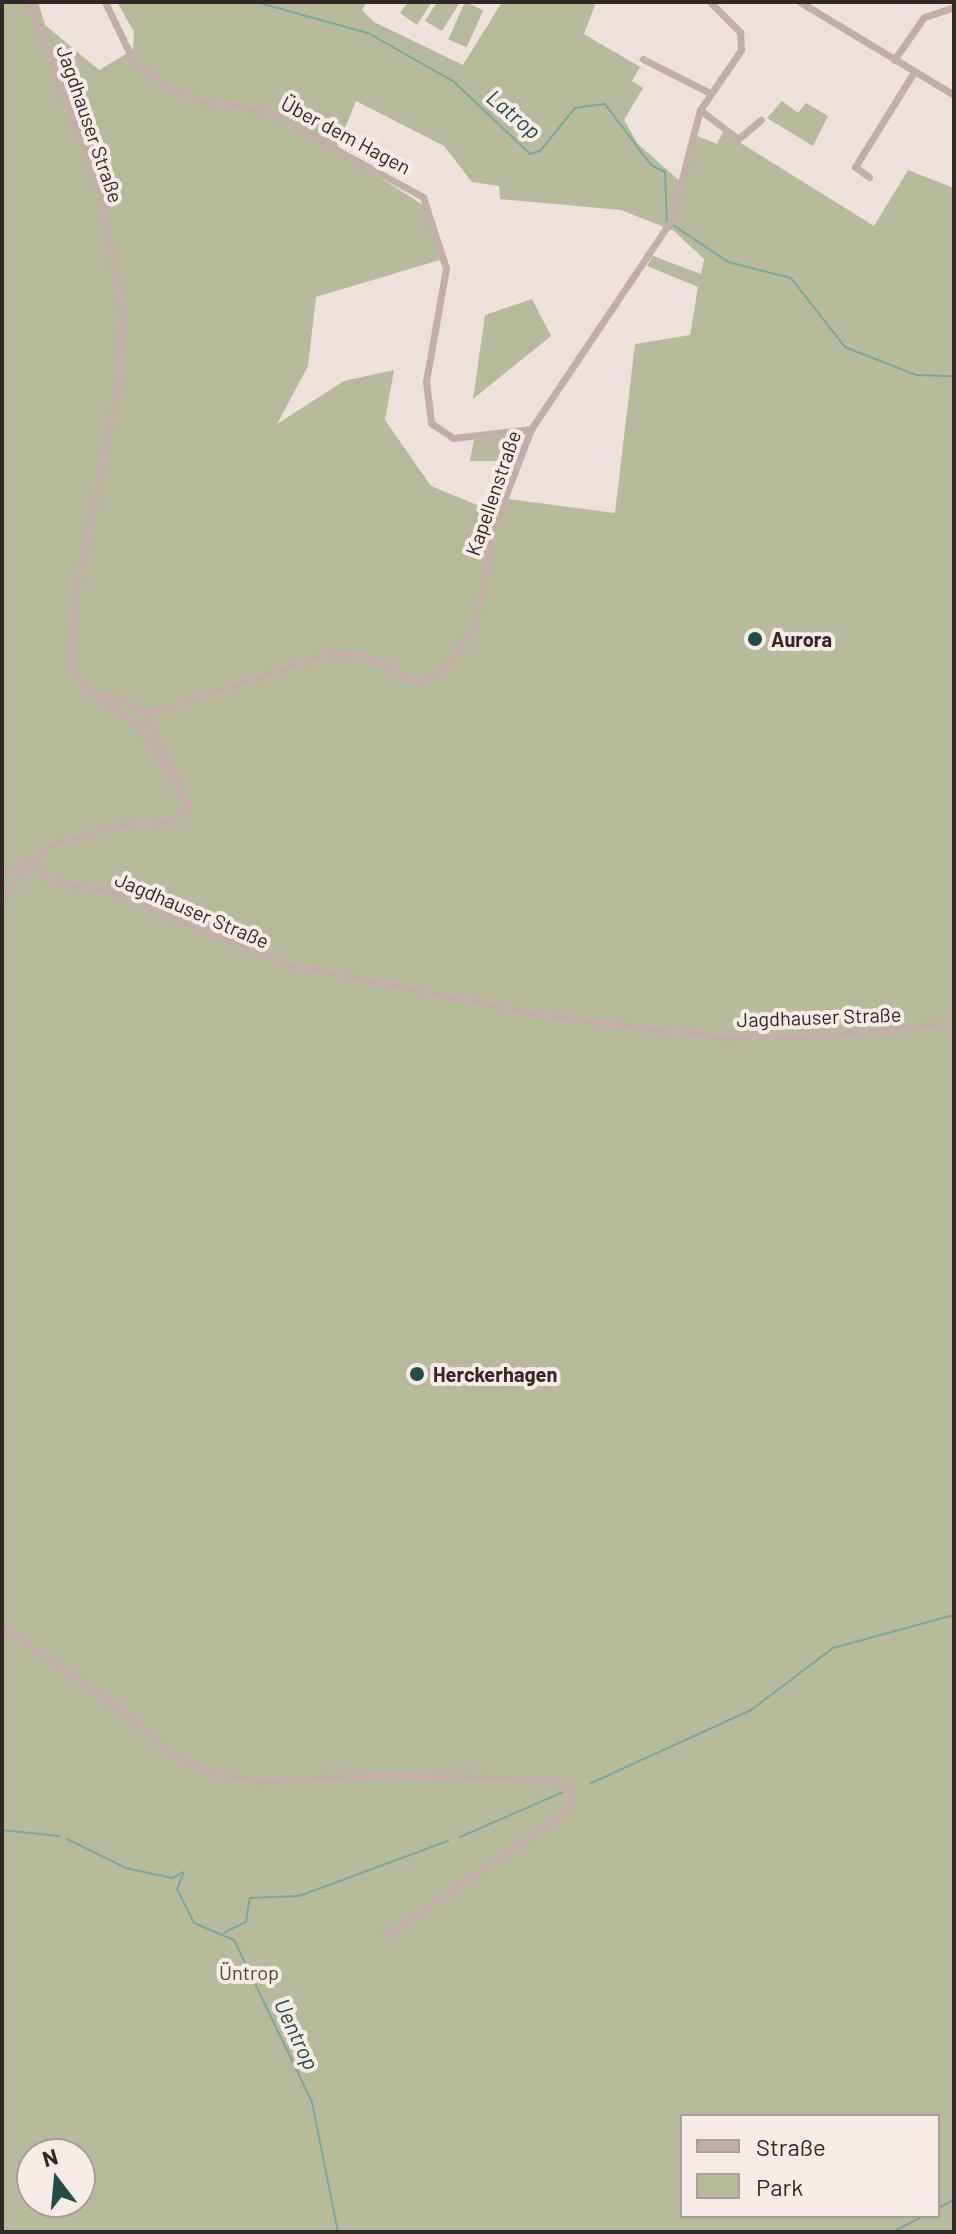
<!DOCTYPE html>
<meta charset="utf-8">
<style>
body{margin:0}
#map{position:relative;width:956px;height:2234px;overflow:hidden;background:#eee0da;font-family:Barlow,sans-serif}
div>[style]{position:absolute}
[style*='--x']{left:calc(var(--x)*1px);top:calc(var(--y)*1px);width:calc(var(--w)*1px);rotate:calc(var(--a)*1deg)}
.green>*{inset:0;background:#b7bb9c;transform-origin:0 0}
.stream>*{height:2px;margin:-1px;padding:0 1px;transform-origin:1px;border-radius:1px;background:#7da7a0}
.street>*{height:7px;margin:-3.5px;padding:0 3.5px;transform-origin:3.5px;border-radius:3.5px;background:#c4afa8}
.dots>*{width:22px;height:22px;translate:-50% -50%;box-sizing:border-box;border:4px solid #f6ebe6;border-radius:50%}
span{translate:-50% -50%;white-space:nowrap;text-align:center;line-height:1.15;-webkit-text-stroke:8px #f6ebe6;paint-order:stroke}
.street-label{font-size:20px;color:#322827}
.poi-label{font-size:20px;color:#322827;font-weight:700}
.left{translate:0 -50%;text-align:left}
.park-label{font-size:20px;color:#484d2e}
.water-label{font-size:22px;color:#224e47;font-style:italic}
.frame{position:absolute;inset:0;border:4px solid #322827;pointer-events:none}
.legend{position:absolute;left:680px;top:2114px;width:260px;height:104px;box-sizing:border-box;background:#f6ebe6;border:2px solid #a89d9a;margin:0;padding:10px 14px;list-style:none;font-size:24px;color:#322827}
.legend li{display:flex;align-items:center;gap:16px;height:40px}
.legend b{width:40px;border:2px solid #a89d9a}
.north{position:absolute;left:16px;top:2138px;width:80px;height:80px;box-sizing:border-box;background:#f6ebe6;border:2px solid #a89d9a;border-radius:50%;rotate:344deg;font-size:22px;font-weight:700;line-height:32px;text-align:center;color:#322827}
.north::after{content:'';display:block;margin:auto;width:28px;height:36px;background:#224e47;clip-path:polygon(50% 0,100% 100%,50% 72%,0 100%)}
</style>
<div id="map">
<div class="green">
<i style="clip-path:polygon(evenodd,2px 2px,38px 2px,45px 25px,99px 70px,133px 50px,134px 32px,117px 2px,367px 2px,362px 10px,374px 22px,463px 65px,502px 2px,596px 2px,584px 34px,640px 67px,632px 81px,643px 88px,624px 120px,638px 144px,681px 182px,695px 135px,717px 144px,723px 132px,874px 226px,908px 170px,954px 188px,954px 2232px,2px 2232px,2px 2px,356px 101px,444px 146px,472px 182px,499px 186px,500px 199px,621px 210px,674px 231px,704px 259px,701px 274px,653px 256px,647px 266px,698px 287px,690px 335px,635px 344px,615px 513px,508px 499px,499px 514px,431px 486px,385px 420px,394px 370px,344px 381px,277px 424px,308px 366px,316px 297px,440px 260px,425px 206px,336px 150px,356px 101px,2px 2px,682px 2116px,938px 2116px,938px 2216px,682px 2216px,682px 2116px,2px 2px,32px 2154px,80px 2154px,80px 2202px,32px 2202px,32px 2154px)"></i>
<i style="clip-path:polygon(408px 2px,432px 2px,417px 25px,400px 13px)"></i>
<i style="clip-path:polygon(437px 2px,460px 2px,442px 31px,425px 21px)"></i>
<i style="left:465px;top:2px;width:20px;height:41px;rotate:24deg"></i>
<i style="clip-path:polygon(782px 101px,798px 113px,806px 103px,828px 116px,813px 146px,767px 118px)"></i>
<i style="clip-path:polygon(532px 299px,551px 336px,473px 399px,485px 315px)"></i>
<i style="clip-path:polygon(525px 434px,513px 461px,470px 461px,474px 439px)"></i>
</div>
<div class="stream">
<i style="--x:256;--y:2;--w:116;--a:15.5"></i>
<i style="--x:368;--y:33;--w:98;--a:29.5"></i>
<i style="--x:453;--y:81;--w:106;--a:43.5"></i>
<i style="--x:530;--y:154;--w:10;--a:-17"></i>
<i style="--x:540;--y:151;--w:55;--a:-50.9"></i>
<i style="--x:575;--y:108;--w:30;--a:-8"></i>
<i style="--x:605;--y:104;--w:76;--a:53"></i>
<i style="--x:651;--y:165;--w:16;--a:27"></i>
<i style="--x:665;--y:172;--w:50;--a:87.7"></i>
<i style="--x:673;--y:225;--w:66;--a:33.9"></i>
<i style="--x:728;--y:262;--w:65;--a:14.3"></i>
<i style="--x:791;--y:278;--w:88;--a:52"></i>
<i style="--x:845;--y:347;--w:76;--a:21.5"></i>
<i style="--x:916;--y:375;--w:38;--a:2"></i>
<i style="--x:591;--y:1783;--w:176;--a:-24.5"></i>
<i style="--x:751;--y:1710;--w:103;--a:-37.1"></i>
<i style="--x:833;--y:1648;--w:125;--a:-15.3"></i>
<i style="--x:2;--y:1830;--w:57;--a:6"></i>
<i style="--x:460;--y:1837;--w:112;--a:-23.6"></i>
<i style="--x:67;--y:1839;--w:66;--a:26.2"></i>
<i style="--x:126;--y:1868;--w:47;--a:12.3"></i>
<i style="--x:172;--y:1878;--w:13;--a:-27"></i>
<i style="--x:184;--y:1872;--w:18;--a:112"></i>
<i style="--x:177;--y:1889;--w:38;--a:63"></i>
<i style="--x:194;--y:1923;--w:43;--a:23"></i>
<i style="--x:234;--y:1940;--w:180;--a:64.3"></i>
<i style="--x:312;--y:2102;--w:133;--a:78.7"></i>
<i style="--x:224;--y:1933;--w:25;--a:-27"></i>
<i style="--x:246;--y:1922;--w:24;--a:-81"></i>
<i style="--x:250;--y:1898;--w:49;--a:-2.3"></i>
<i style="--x:299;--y:1896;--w:159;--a:-20.3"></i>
<i style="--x:938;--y:2208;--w:18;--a:-27"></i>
<i style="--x:893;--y:2232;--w:34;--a:-28"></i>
</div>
<div class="street">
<i style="--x:105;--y:2;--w:64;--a:64.2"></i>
<i style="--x:133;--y:60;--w:40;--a:39"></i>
<i style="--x:164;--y:85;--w:40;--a:23.4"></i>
<i style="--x:201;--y:101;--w:66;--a:8.7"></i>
<i style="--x:266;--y:111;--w:179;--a:28.7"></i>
<i style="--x:423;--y:197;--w:75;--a:72.1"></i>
<i style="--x:446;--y:268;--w:115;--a:100"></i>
<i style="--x:426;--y:381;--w:42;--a:83.2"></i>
<i style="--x:431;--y:423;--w:27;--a:34"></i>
<i style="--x:453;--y:438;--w:79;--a:-6.6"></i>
<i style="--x:800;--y:2;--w:180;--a:31.1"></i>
<i style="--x:643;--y:59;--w:73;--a:26.9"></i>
<i style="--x:894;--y:60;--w:52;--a:-55.1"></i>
<i style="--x:924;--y:17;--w:32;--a:-18"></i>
<i style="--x:700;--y:110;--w:48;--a:37.3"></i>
<i style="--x:738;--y:139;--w:30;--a:-40"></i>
<i style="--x:869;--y:177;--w:17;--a:-144"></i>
<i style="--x:855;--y:167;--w:112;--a:-58.2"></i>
<i style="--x:98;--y:697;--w:19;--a:0"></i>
<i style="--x:117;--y:697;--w:34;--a:30"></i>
<i style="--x:146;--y:714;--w:72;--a:63.8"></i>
<i style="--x:146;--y:714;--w:193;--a:-18.2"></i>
<i style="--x:329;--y:654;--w:34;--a:2"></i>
<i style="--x:363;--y:655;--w:59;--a:27"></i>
<i style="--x:416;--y:682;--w:32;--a:-24"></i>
<i style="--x:445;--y:669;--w:54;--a:-56.3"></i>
<i style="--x:475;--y:624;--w:100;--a:-79"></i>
<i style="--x:494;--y:526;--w:104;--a:-69.1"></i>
<i style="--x:531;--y:429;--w:251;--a:-56.1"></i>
<i style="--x:671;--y:221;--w:115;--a:-75.4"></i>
<i style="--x:700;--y:110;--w:73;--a:-55.7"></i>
<i style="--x:741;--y:50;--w:18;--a:-93"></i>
<i style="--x:740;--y:32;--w:42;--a:-135"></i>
<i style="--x:35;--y:859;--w:22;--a:60"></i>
<i style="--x:46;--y:878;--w:72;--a:12.9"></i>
<i style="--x:116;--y:894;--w:187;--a:22.3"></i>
<i style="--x:289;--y:965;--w:269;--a:11.1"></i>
<i style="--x:553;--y:1017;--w:169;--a:6.8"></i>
<i style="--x:721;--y:1037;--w:108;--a:-0.5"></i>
<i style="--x:829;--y:1036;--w:126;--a:-5.9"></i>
<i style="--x:2;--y:874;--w:34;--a:-27"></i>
<i style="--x:2;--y:898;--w:68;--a:-49.8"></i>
<i style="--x:46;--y:846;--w:64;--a:-16.4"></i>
<i style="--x:107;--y:828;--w:67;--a:-6.8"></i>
<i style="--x:174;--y:820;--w:21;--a:-43"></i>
<i style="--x:189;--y:806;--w:94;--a:-122"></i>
<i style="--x:139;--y:726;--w:65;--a:-145.6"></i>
<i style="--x:85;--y:689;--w:26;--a:-119"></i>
<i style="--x:72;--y:666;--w:70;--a:-87.5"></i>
<i style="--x:75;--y:596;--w:213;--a:-78.4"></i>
<i style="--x:118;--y:387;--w:73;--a:-86.1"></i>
<i style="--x:123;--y:314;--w:122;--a:-100.9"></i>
<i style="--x:100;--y:194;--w:205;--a:-110.3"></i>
<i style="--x:2;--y:1627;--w:141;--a:34.6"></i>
<i style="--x:118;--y:1707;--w:67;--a:42"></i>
<i style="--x:168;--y:1752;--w:52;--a:26.1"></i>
<i style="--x:215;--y:1775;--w:46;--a:7.4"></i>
<i style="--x:261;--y:1781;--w:131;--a:-2.6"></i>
<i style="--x:392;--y:1775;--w:162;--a:1.8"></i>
<i style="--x:554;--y:1780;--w:17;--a:25"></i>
<i style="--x:569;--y:1787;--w:15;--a:82"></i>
<i style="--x:571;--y:1802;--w:19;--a:129"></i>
<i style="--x:559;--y:1817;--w:212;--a:145.8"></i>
</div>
<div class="dots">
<i style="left:755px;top:639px;background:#224e47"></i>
<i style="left:417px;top:1374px;background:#224e47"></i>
</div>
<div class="street-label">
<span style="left:90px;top:124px;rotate:71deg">Jagdhauser Straße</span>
<span style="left:346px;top:135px;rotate:28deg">Über dem Hagen</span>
<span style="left:493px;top:493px;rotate:-71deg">Kapellenstraße</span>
<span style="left:192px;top:910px;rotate:23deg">Jagdhauser Straße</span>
<span style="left:819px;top:1017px;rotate:-2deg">Jagdhauser Straße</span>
</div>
<div class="poi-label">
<span class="left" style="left:771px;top:639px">Aurora</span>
<span class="left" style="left:433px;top:1374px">Herckerhagen</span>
</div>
<div class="park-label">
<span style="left:249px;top:1972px">Üntrop</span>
</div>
<div class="water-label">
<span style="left:514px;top:114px;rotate:40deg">Latrop</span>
<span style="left:297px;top:2034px;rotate:65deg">Uentrop</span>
</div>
<div class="frame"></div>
<ul class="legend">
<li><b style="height:10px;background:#c4afa8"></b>Straße</li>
<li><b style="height:22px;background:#b7bb9c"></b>Park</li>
</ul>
<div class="north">N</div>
</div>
